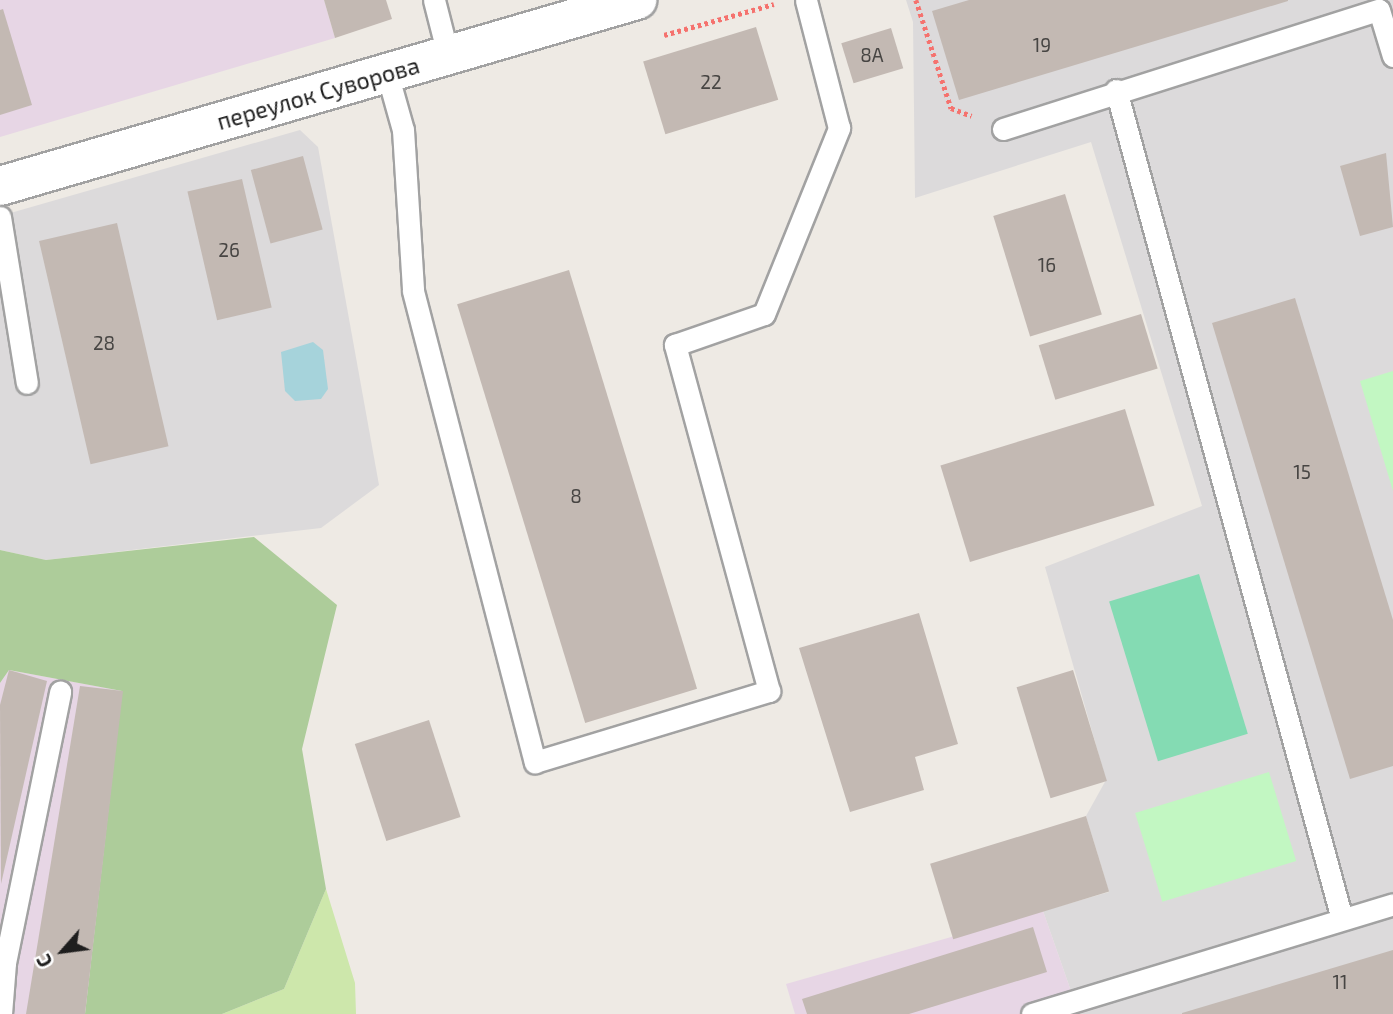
<!DOCTYPE html>
<meta charset="utf-8">
<style>
body{margin:0}
#map{position:relative;width:1393px;height:1014px;overflow:hidden;background:#eeeae4;font-family:"Exo 2",sans-serif}
div>[style]{position:absolute}
[style*='--x']{left:calc(var(--x)*1px);top:calc(var(--y)*1px);width:calc(var(--w)*1px);rotate:calc(var(--a)*1deg)}
.residential>*{inset:0;background:#dcdadb}
.industrial>*{inset:0;background:#e7d6e5}
.grass>*{inset:0;background:#cde7ab}
.forest>*{inset:0;background:#adcc9a}
.park>*{inset:0;background:#c2f7c2;transform-origin:0 0}
.pitch>*{inset:0;background:#84dbb3;transform-origin:0 0}
.water>*{inset:0;background:#a6d3db}
.building>*{inset:0;background:#c3b9b3;transform-origin:0 0}
.path>*{height:4.5px;margin-top:-2.25px;transform-origin:0;background:repeating-linear-gradient(90deg,#f5726e 0 3.5px,transparent 0 7px)}
.roads{filter:drop-shadow(2px 0 #a2a2a2) drop-shadow(-2px 0 #a2a2a2) drop-shadow(0 2px #a2a2a2) drop-shadow(0 -2px #a2a2a2)}
.lane>*{height:21px;margin:-10.5px;padding:0 10.5px;transform-origin:10.5px;border-radius:10.5px;background:#fff}
.street>*{height:38px;margin:-19px;padding:0 19px;transform-origin:19px;border-radius:19px;background:#fff}
span{translate:-50% -50%;white-space:nowrap;text-align:center;line-height:1.15;-webkit-text-stroke:6px #fff;paint-order:stroke}
.number-label{font-size:19px;color:#474543}
.number-label span{-webkit-text-stroke-width:0}
.street-label{font-size:23px;color:#1e1e1e}
.north{position:absolute;left:28px;top:916px;width:70px;height:70px;-webkit-text-stroke:5px #fff;paint-order:stroke;rotate:242deg;font-size:19px;font-weight:700;line-height:28px;text-align:center;color:#1e1e1e}
.north::after{content:'';display:block;margin:auto;width:24px;height:32px;background:#1e1e1e;clip-path:polygon(50% 0,100% 100%,50% 72%,0 100%)}
</style>
<div id="map">
<div class="residential">
<i style="clip-path:polygon(906px 0,1393px 0,1393px 1014px,1079px 1014px,1043px 911px,1109px 892px,1086px 816px,1106px 780px,1045px 567px,1202px 506px,1091px 142px,915px 198px,913px 22px)"></i>
<i style="clip-path:polygon(300px 130px,318px 147px,379px 485px,321px 528px,46px 560px,0 550px,0 216px)"></i>
</div>
<div class="industrial">
<i style="clip-path:polygon(0 0,324px 0,335px 38px,0 137px)"></i>
<i style="clip-path:polygon(9px 670px,123px 691px,85px 1014px,0 1014px,0 683px)"></i>
<i style="clip-path:polygon(1043px 911px,1079px 1014px,795px 1014px,786px 984px)"></i>
</div>
<div class="grass">
<i style="clip-path:polygon(326px 889px,355px 983px,356px 1014px,222px 1014px,284px 989px)"></i>
</div>
<div class="forest">
<i style="clip-path:polygon(254px 537px,337px 605px,302px 749px,326px 889px,284px 989px,222px 1014px,85px 1014px,122px 691px,9px 670px,0 683px,0 550px,46px 560px)"></i>
</div>
<div class="park">
<i style="clip-path:polygon(1393px 371px,1393px 491px,1360px 381px)"></i>
<i style="left:1269px;top:772px;width:93px;height:140px;rotate:73deg"></i>
</div>
<div class="pitch">
<i style="left:1199px;top:574px;width:167px;height:94px;rotate:73deg"></i>
</div>
<div class="water">
<i style="clip-path:polygon(313px 342px,323px 350px,328px 389px,321px 399px,295px 401px,285px 391px,281px 352px)"></i>
</div>
<div class="building">
<i style="clip-path:polygon(324px 0,386px 0,392px 19px,335px 38px)"></i>
<i style="clip-path:polygon(969px 0,1288px 0,1288px 1px,959px 100px,932px 11px)"></i>
<i style="clip-path:polygon(3px 9px,32px 105px,0 115px,0 10px)"></i>
<i style="left:756px;top:27px;width:76px;height:118px;rotate:73deg"></i>
<i style="left:891px;top:28px;width:42px;height:52px;rotate:73deg"></i>
<i style="clip-path:polygon(1386px 153px,1393px 227px,1360px 236px,1340px 166px)"></i>
<i style="left:303px;top:156px;width:76px;height:54px;rotate:75deg"></i>
<i style="left:242px;top:179px;width:132px;height:56px;rotate:77deg"></i>
<i style="left:1065px;top:194px;width:126px;height:75px;rotate:73deg"></i>
<i style="left:117px;top:223px;width:229px;height:80px;rotate:77deg"></i>
<i style="left:569px;top:270px;width:438px;height:117px;rotate:73deg"></i>
<i style="clip-path:polygon(1295px 298px,1393px 620px,1393px 766px,1350px 779px,1212px 323px)"></i>
<i style="left:1141px;top:314px;width:57px;height:107px;rotate:73deg"></i>
<i style="left:1125px;top:409px;width:101px;height:193px;rotate:73deg"></i>
<i style="clip-path:polygon(919px 613px,958px 744px,915px 757px,924px 790px,850px 812px,799px 648px)"></i>
<i style="clip-path:polygon(9px 670px,47px 681px,1px 884px,0 705px)"></i>
<i style="left:1073px;top:670px;width:116px;height:59px;rotate:73deg"></i>
<i style="clip-path:polygon(80px 686px,123px 691px,85px 1014px,26px 1014px)"></i>
<i style="left:429px;top:720px;width:102px;height:78px;rotate:72deg"></i>
<i style="left:1086px;top:816px;width:79px;height:163px;rotate:73deg"></i>
<i style="clip-path:polygon(1033px 927px,1047px 972px,909px 1014px,807px 1014px,802px 999px)"></i>
<i style="clip-path:polygon(1393px 950px,1393px 1014px,1182px 1014px,1182px 1013px)"></i>
</div>
<div class="path">
<i style="--x:916;--y:0;--w:114;--a:72"></i>
<i style="--x:951;--y:108;--w:22;--a:21"></i>
<i style="--x:664;--y:35;--w:114;--a:-15.7"></i>
</div>
<div class="roads">
<div class="lane">
<i style="--x:434;--y:0;--w:57;--a:75.7"></i>
<i style="--x:387;--y:73;--w:59;--a:74.3"></i>
<i style="--x:403;--y:130;--w:161;--a:86.4"></i>
<i style="--x:413;--y:291;--w:487;--a:75.5"></i>
<i style="--x:535;--y:762;--w:245;--a:-16.9"></i>
<i style="--x:769;--y:691;--w:359;--a:-105.2"></i>
<i style="--x:675;--y:345;--w:94;--a:-19.2"></i>
<i style="--x:764;--y:314;--w:201;--a:-68"></i>
<i style="--x:839;--y:128;--w:132;--a:-104.5"></i>
<i style="--x:1116;--y:90;--w:859;--a:74.75"></i>
<i style="--x:1003;--y:129;--w:394;--a:-17.6"></i>
<i style="--x:1379;--y:10;--w:48;--a:73.1"></i>
<i style="--x:0;--y:217;--w:168;--a:80.8"></i>
<i style="--x:1;--y:1014;--w:51;--a:-85.5"></i>
<i style="--x:5;--y:963;--w:277;--a:-78.5"></i>
<i style="--x:1032;--y:1014;--w:377;--a:-16.9"></i>
</div>
<div class="street">
<i style="--x:0;--y:186;--w:664;--a:-16.28"></i>
</div>
</div>
<div class="number-label">
<span style="left:1042px;top:45px">19</span>
<span style="left:872px;top:55px">8А</span>
<span style="left:711px;top:82px">22</span>
<span style="left:229px;top:250px">26</span>
<span style="left:1047px;top:265px">16</span>
<span style="left:104px;top:343px">28</span>
<span style="left:1302px;top:472px">15</span>
<span style="left:576px;top:496px">8</span>
<span style="left:1340px;top:982px">11</span>
</div>
<div class="street-label">
<span style="left:318px;top:93px;rotate:-16deg">переулок Суворова</span>
</div>
<div class="north">С</div>
</div>
